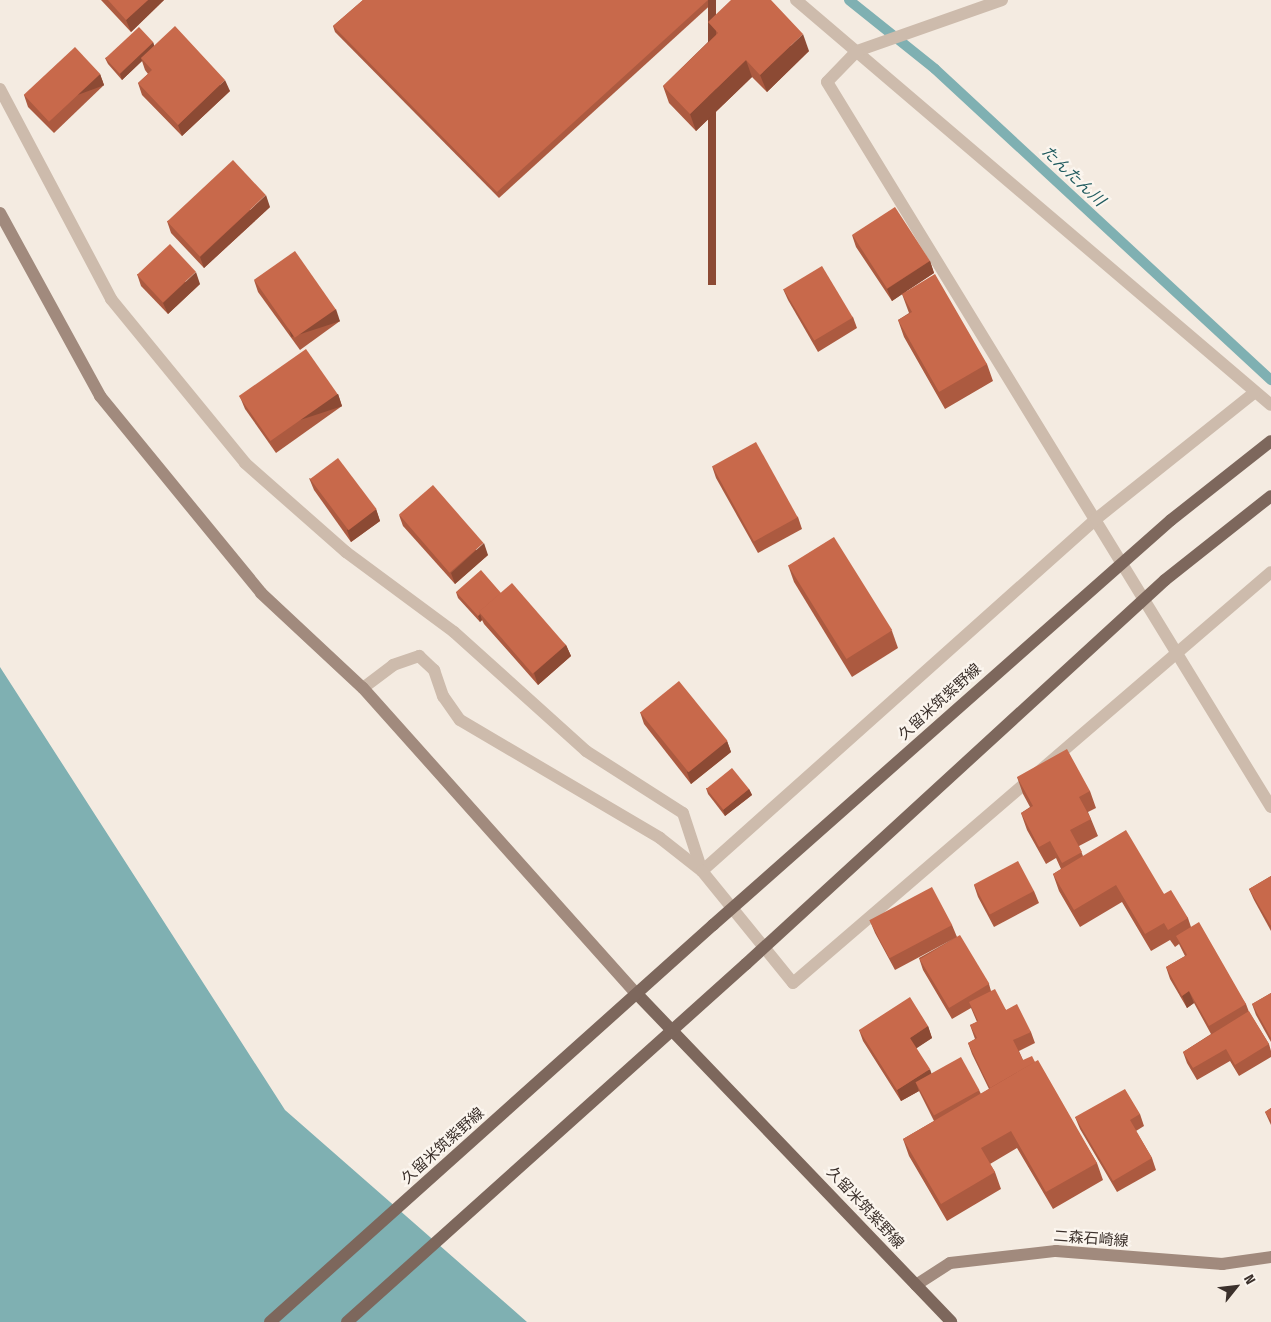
<!DOCTYPE html>
<meta charset="utf-8">
<style>
body{margin:0}
#map{position:relative;width:1271px;height:1322px;overflow:hidden;background:#f4ebe1;font-family:"Fira Sans Condensed","Noto Sans JP",sans-serif}
div>[style]{position:absolute}
[style*='--x']{left:calc(var(--x)*1px);top:calc(var(--y)*1px);width:calc(var(--w)*1px);rotate:calc(var(--a)*1deg)}
.water>*{inset:0;background:#7fb0b2}
.stream>*{height:10px;margin:-5px;padding:0 5px;transform-origin:5px;border-radius:5px;background:#7fb0b2}
.street>*{height:12px;margin:-6px;padding:0 6px;transform-origin:6px;border-radius:6px;background:#cdbbac}
.secondary>*{height:12px;margin:-6px;padding:0 6px;transform-origin:6px;border-radius:6px;background:#a18a7d}
.primary>*{height:12px;margin:-6px;padding:0 6px;transform-origin:6px;border-radius:6px;background:#7d675c}
.primary-bridge>*{height:12px;margin:-6px;padding:0 6px;transform-origin:6px;border-radius:6px;background:#7d675c}
.wall>*{inset:0;background:#ac5a40}
.shaded-wall>*{inset:0;background:#8c4a34;transform-origin:0 0}
.building>*{inset:0;background:#c8694b;transform-origin:0 0}
span{translate:-50% -50%;white-space:nowrap;text-align:center;line-height:1.15;-webkit-text-stroke:4.5px #fbf5ee;paint-order:stroke}
.street-label{font-size:15px;color:#3b302b}
.water-label{font-size:16px;color:#1f5a5e;font-style:italic}
.north{position:absolute;left:1211px;top:1262px;width:50px;height:50px;-webkit-text-stroke:4px #fbf5ee;paint-order:stroke;rotate:61deg;font-size:14px;font-weight:700;line-height:20px;text-align:center;color:#3b302b}
.north::after{content:'';display:block;margin:auto;width:18px;height:22px;background:#3b302b;clip-path:polygon(50% 0,100% 100%,50% 72%,0 100%)}
</style>
<div id="map">
<div class="water">
<i style="clip-path:polygon(0 667px,285px 1110px,527px 1322px,0 1322px)"></i>
</div>
<div class="stream">
<i style="--x:849;--y:0;--w:110;--a:38.7"></i>
<i style="--x:935;--y:69;--w:458;--a:42.8"></i>
</div>
<div class="street">
<i style="--x:796;--y:0;--w:624;--a:40.45"></i>
<i style="--x:1002;--y:0;--w:154;--a:160.6"></i>
<i style="--x:857;--y:51;--w:43;--a:134.1"></i>
<i style="--x:827;--y:82;--w:850;--a:58.52"></i>
<i style="--x:0;--y:89;--w:238;--a:62.1"></i>
<i style="--x:111;--y:299;--w:212;--a:50.7"></i>
<i style="--x:245;--y:463;--w:135;--a:41.4"></i>
<i style="--x:346;--y:552;--w:134;--a:36.5"></i>
<i style="--x:454;--y:632;--w:178;--a:42"></i>
<i style="--x:586;--y:751;--w:115;--a:32.6"></i>
<i style="--x:683;--y:813;--w:61;--a:71.9"></i>
<i style="--x:702;--y:871;--w:528;--a:-41.78"></i>
<i style="--x:1096;--y:519;--w:203;--a:-38.6"></i>
<i style="--x:363;--y:688;--w:38;--a:-37"></i>
<i style="--x:393;--y:665;--w:28;--a:-19"></i>
<i style="--x:419;--y:656;--w:21;--a:43"></i>
<i style="--x:434;--y:670;--w:28;--a:71"></i>
<i style="--x:443;--y:696;--w:29;--a:55"></i>
<i style="--x:460;--y:720;--w:232;--a:30.5"></i>
<i style="--x:660;--y:838;--w:53;--a:38.2"></i>
<i style="--x:702;--y:871;--w:144;--a:50.9"></i>
<i style="--x:793;--y:983;--w:630;--a:-40.69"></i>
</div>
<div class="secondary">
<i style="--x:0;--y:213;--w:209;--a:61.3"></i>
<i style="--x:100;--y:396;--w:254;--a:50.7"></i>
<i style="--x:261;--y:593;--w:139;--a:43"></i>
<i style="--x:363;--y:688;--w:411;--a:48.2"></i>
<i style="--x:916;--y:1285;--w:40;--a:-32.9"></i>
<i style="--x:950;--y:1263;--w:107;--a:-6.5"></i>
<i style="--x:1056;--y:1251;--w:167;--a:4.5"></i>
<i style="--x:1222;--y:1264;--w:49;--a:-8.1"></i>
</div>
<div class="primary">
<i style="--x:637;--y:994;--w:454;--a:46.2"></i>
<i style="--x:270;--y:1322;--w:595;--a:-41.87"></i>
<i style="--x:347;--y:1322;--w:536;--a:-41.9"></i>
</div>
<div class="primary-bridge">
<i style="--x:713;--y:925;--w:611;--a:-41.49"></i>
<i style="--x:1171;--y:520;--w:127;--a:-38.3"></i>
<i style="--x:746;--y:964;--w:568;--a:-42.5"></i>
<i style="--x:1165;--y:580;--w:135;--a:-38.4"></i>
</div>
<div class="wall">
<i style="clip-path:polygon(101px 0,164px 0,131px 32px)"></i>
<i style="clip-path:polygon(363px 0,716px 0,499px 198px,335px 32px,333px 26px)"></i>
<i style="clip-path:polygon(708px 22px,809px 51px,767px 92px,752px 77px,696px 131px,669px 103px,663px 86px,713px 37px)"></i>
<i style="clip-path:polygon(153px 42px,154px 46px,230px 91px,182px 136px,142px 95px,138px 83px,148px 74px,145px 70px,142px 61px,122px 80px,108px 64px,105px 58px)"></i>
<i style="clip-path:polygon(100px 74px,104px 85px,54px 133px,28px 107px,24px 95px)"></i>
<i style="clip-path:polygon(270px 207px,204px 268px,171px 233px,167px 221px)"></i>
<i style="clip-path:polygon(852px 235px,930px 261px,934px 273px,906px 291px,987px 364px,993px 381px,945px 409px,904px 337px,898px 320px,909px 313px,902px 294px,892px 301px,856px 247px)"></i>
<i style="clip-path:polygon(137px 274px,200px 284px,168px 314px,141px 286px)"></i>
<i style="clip-path:polygon(254px 280px,340px 321px,300px 350px,258px 292px)"></i>
<i style="clip-path:polygon(783px 289px,853px 317px,857px 328px,818px 352px,788px 300px)"></i>
<i style="clip-path:polygon(338px 394px,342px 406px,276px 453px,245px 409px,240px 397px)"></i>
<i style="clip-path:polygon(712px 466px,798px 517px,802px 529px,758px 553px,716px 478px)"></i>
<i style="clip-path:polygon(309px 478px,376px 509px,380px 521px,351px 542px,314px 490px)"></i>
<i style="clip-path:polygon(399px 515px,488px 555px,455px 584px,403px 526px)"></i>
<i style="clip-path:polygon(788px 565px,892px 631px,898px 648px,852px 677px,794px 582px)"></i>
<i style="clip-path:polygon(456px 592px,501px 593px,566px 645px,571px 656px,538px 685px,484px 624px,482px 620px,480px 622px,458px 598px)"></i>
<i style="clip-path:polygon(640px 712px,727px 741px,731px 752px,691px 784px,644px 724px)"></i>
<i style="clip-path:polygon(1017px 777px,1090px 791px,1096px 808px,1088px 812px,1091px 819px,1098px 836px,1079px 846px,1083px 856px,1164px 894px,1188px 918px,1191px 927px,1246px 1004px,1249px 1012px,1269px 1044px,1271px 1051px,1271px 1057px,1239px 1076px,1230px 1061px,1197px 1080px,1187px 1063px,1183px 1052px,1211px 1034px,1194px 1003px,1187px 1008px,1170px 979px,1166px 967px,1185px 956px,1179px 944px,1175px 947px,1170px 940px,1151px 951px,1122px 902px,1080px 927px,1059px 891px,1053px 874px,1061px 869px,1056px 858px,1046px 864px,1027px 830px,1021px 813px,1030px 807px,1023px 794px)"></i>
<i style="clip-path:polygon(706px 788px,749px 789px,752px 795px,725px 816px,708px 794px)"></i>
<i style="clip-path:polygon(1271px 876px,1271px 931px,1254px 900px,1249px 889px)"></i>
<i style="clip-path:polygon(974px 885px,1034px 891px,1039px 903px,994px 927px,978px 897px)"></i>
<i style="clip-path:polygon(870px 921px,952px 925px,957px 937px,989px 984px,991px 991px,1006px 1010px,1031px 1032px,1035px 1043px,1019px 1051px,1023px 1060px,1036px 1062px,1097px 1163px,1103px 1180px,1053px 1209px,1017px 1148px,990px 1164px,995px 1172px,1001px 1189px,947px 1221px,909px 1156px,903px 1139px,934px 1121px,919px 1091px,901px 1101px,863px 1041px,859px 1030px,928px 1026px,932px 1038px,916px 1048px,931px 1074px,979px 1090px,981px 1094px,989px 1089px,972px 1054px,968px 1043px,975px 1039px,970px 1025px,977px 1022px,971px 1008px,952px 1019px,923px 970px,919px 958px,955px 938px,895px 970px,875px 933px)"></i>
<i style="clip-path:polygon(1271px 993px,1271px 1042px,1256px 1015px,1252px 1004px)"></i>
<i style="clip-path:polygon(1271px 1108px,1271px 1125px,1265px 1112px)"></i>
<i style="clip-path:polygon(1140px 1114px,1144px 1126px,1136px 1131px,1152px 1158px,1156px 1170px,1117px 1192px,1080px 1129px,1075px 1117px)"></i>
</div>
<div class="shaded-wall">
<i style="clip-path:polygon(148px 0,164px 0,131px 32px,126px 20px)"></i>
<i style="left:708px;top:0;width:8px;height:285px"></i>
<i style="clip-path:polygon(803px 34px,809px 51px,767px 92px,760px 75px)"></i>
<i style="clip-path:polygon(153px 42px,155px 48px,141px 58px,142px 61px,122px 80px,120px 74px)"></i>
<i style="clip-path:polygon(746px 60px,752px 77px,696px 131px,690px 114px)"></i>
<i style="left:100px;top:74px;width:12px;height:69px;rotate:70deg"></i>
<i style="clip-path:polygon(225px 80px,230px 91px,182px 136px,178px 125px)"></i>
<i style="clip-path:polygon(266px 195px,270px 207px,204px 268px,200px 257px)"></i>
<i style="clip-path:polygon(930px 261px,934px 273px,892px 301px,887px 289px)"></i>
<i style="clip-path:polygon(196px 272px,200px 284px,168px 314px,163px 303px)"></i>
<i style="left:336px;top:309px;width:13px;height:51px;rotate:72deg"></i>
<i style="left:338px;top:394px;width:13px;height:81px;rotate:72deg"></i>
<i style="clip-path:polygon(376px 509px,380px 521px,351px 542px,347px 530px)"></i>
<i style="clip-path:polygon(484px 543px,488px 555px,455px 584px,451px 573px)"></i>
<i style="clip-path:polygon(480px 614px,482px 620px,480px 622px,478px 616px)"></i>
<i style="clip-path:polygon(566px 645px,571px 656px,538px 685px,534px 673px)"></i>
<i style="clip-path:polygon(727px 741px,731px 752px,691px 784px,687px 772px)"></i>
<i style="clip-path:polygon(749px 789px,752px 795px,725px 816px,723px 810px)"></i>
<i style="clip-path:polygon(1189px 991px,1194px 1003px,1187px 1008px,1182px 996px)"></i>
<i style="clip-path:polygon(928px 1026px,932px 1038px,914px 1050px,910px 1038px)"></i>
<i style="clip-path:polygon(930px 1069px,934px 1081px,916px 1083px,919px 1091px,901px 1101px,897px 1090px)"></i>
</div>
<div class="building">
<i style="clip-path:polygon(108px 0,148px 0,126px 20px)"></i>
<i style="clip-path:polygon(363px 0,708px 0,497px 192px,333px 26px)"></i>
<i style="clip-path:polygon(731px 0,771px 0,803px 34px,760px 75px,746px 60px,690px 114px,663px 86px,718px 33px,708px 22px)"></i>
<i style="clip-path:polygon(175px 26px,225px 80px,178px 125px,138px 83px,152px 70px,141px 58px)"></i>
<i style="left:139px;top:27px;width:21px;height:46px;rotate:47deg"></i>
<i style="left:75px;top:47px;width:37px;height:70px;rotate:47deg"></i>
<i style="left:233px;top:160px;width:48px;height:90px;rotate:47deg"></i>
<i style="left:895px;top:207px;width:64px;height:51px;rotate:57deg"></i>
<i style="left:170px;top:244px;width:38px;height:45px;rotate:47deg"></i>
<i style="left:295px;top:251px;width:71px;height:50px;rotate:55deg"></i>
<i style="left:822px;top:266px;width:60px;height:45px;rotate:59deg"></i>
<i style="clip-path:polygon(935px 274px,987px 364px,939px 392px,898px 320px,912px 312px,902px 294px)"></i>
<i style="left:306px;top:349px;width:55px;height:82px;rotate:55deg"></i>
<i style="left:756px;top:442px;width:86px;height:50px;rotate:61deg"></i>
<i style="left:338px;top:458px;width:64px;height:35px;rotate:53deg"></i>
<i style="left:433px;top:485px;width:77px;height:45px;rotate:49deg"></i>
<i style="left:834px;top:537px;width:110px;height:54px;rotate:58deg"></i>
<i style="clip-path:polygon(481px 570px,501px 593px,479px 612px,480px 614px,478px 616px,456px 592px)"></i>
<i style="left:512px;top:583px;width:82px;height:44px;rotate:49deg"></i>
<i style="left:679px;top:681px;width:77px;height:50px;rotate:51deg"></i>
<i style="clip-path:polygon(1067px 749px,1090px 791px,1079px 797px,1091px 819px,1070px 830px,1082px 852px,1062px 863px,1050px 841px,1039px 847px,1021px 813px,1033px 806px,1017px 777px)"></i>
<i style="left:732px;top:768px;width:27px;height:33px;rotate:51deg"></i>
<i style="clip-path:polygon(1126px 830px,1164px 894px,1171px 890px,1188px 918px,1168px 930px,1164px 923px,1145px 934px,1116px 885px,1074px 910px,1053px 874px)"></i>
<i style="left:1018px;top:861px;width:34px;height:50px;rotate:62deg"></i>
<i style="clip-path:polygon(1271px 876px,1271px 926px,1249px 889px)"></i>
<i style="left:932px;top:887px;width:43px;height:71px;rotate:62deg"></i>
<i style="clip-path:polygon(1199px 922px,1246px 1004px,1209px 1026px,1189px 991px,1182px 996px,1166px 967px,1187px 955px,1176px 936px)"></i>
<i style="left:960px;top:935px;width:57px;height:47px;rotate:59deg"></i>
<i style="clip-path:polygon(995px 989px,1006px 1010px,1017px 1004px,1031px 1032px,1013px 1040px,1023px 1060px,1032px 1056px,1035px 1062px,990px 1088px,968px 1043px,977px 1038px,970px 1025px,978px 1021px,969px 1002px)"></i>
<i style="clip-path:polygon(1271px 993px,1271px 1038px,1252px 1004px)"></i>
<i style="clip-path:polygon(910px 997px,928px 1026px,910px 1038px,930px 1069px,897px 1090px,859px 1030px)"></i>
<i style="clip-path:polygon(1249px 1011px,1269px 1044px,1235px 1065px,1226px 1049px,1193px 1068px,1183px 1052px)"></i>
<i style="left:961px;top:1057px;width:38px;height:52px;rotate:61deg"></i>
<i style="clip-path:polygon(1038px 1060px,1097px 1163px,1046px 1192px,1011px 1131px,981px 1148px,995px 1172px,941px 1204px,903px 1139px)"></i>
<i style="clip-path:polygon(1125px 1089px,1140px 1114px,1130px 1120px,1152px 1158px,1113px 1181px,1075px 1117px)"></i>
<i style="clip-path:polygon(1271px 1108px,1271px 1121px,1265px 1112px)"></i>
</div>
<div class="street-label">
<span style="left:940px;top:702px;rotate:-42deg">久留米筑紫野線</span>
<span style="left:443px;top:1146px;rotate:-42deg">久留米筑紫野線</span>
<span style="left:865px;top:1208px;rotate:47deg">久留米筑紫野線</span>
<span style="left:1091px;top:1239px;rotate:4deg">二森石崎線</span>
</div>
<div class="water-label">
<span style="left:1073px;top:176px;rotate:43deg">たんたん川</span>
</div>
<div class="north">N</div>
</div>
